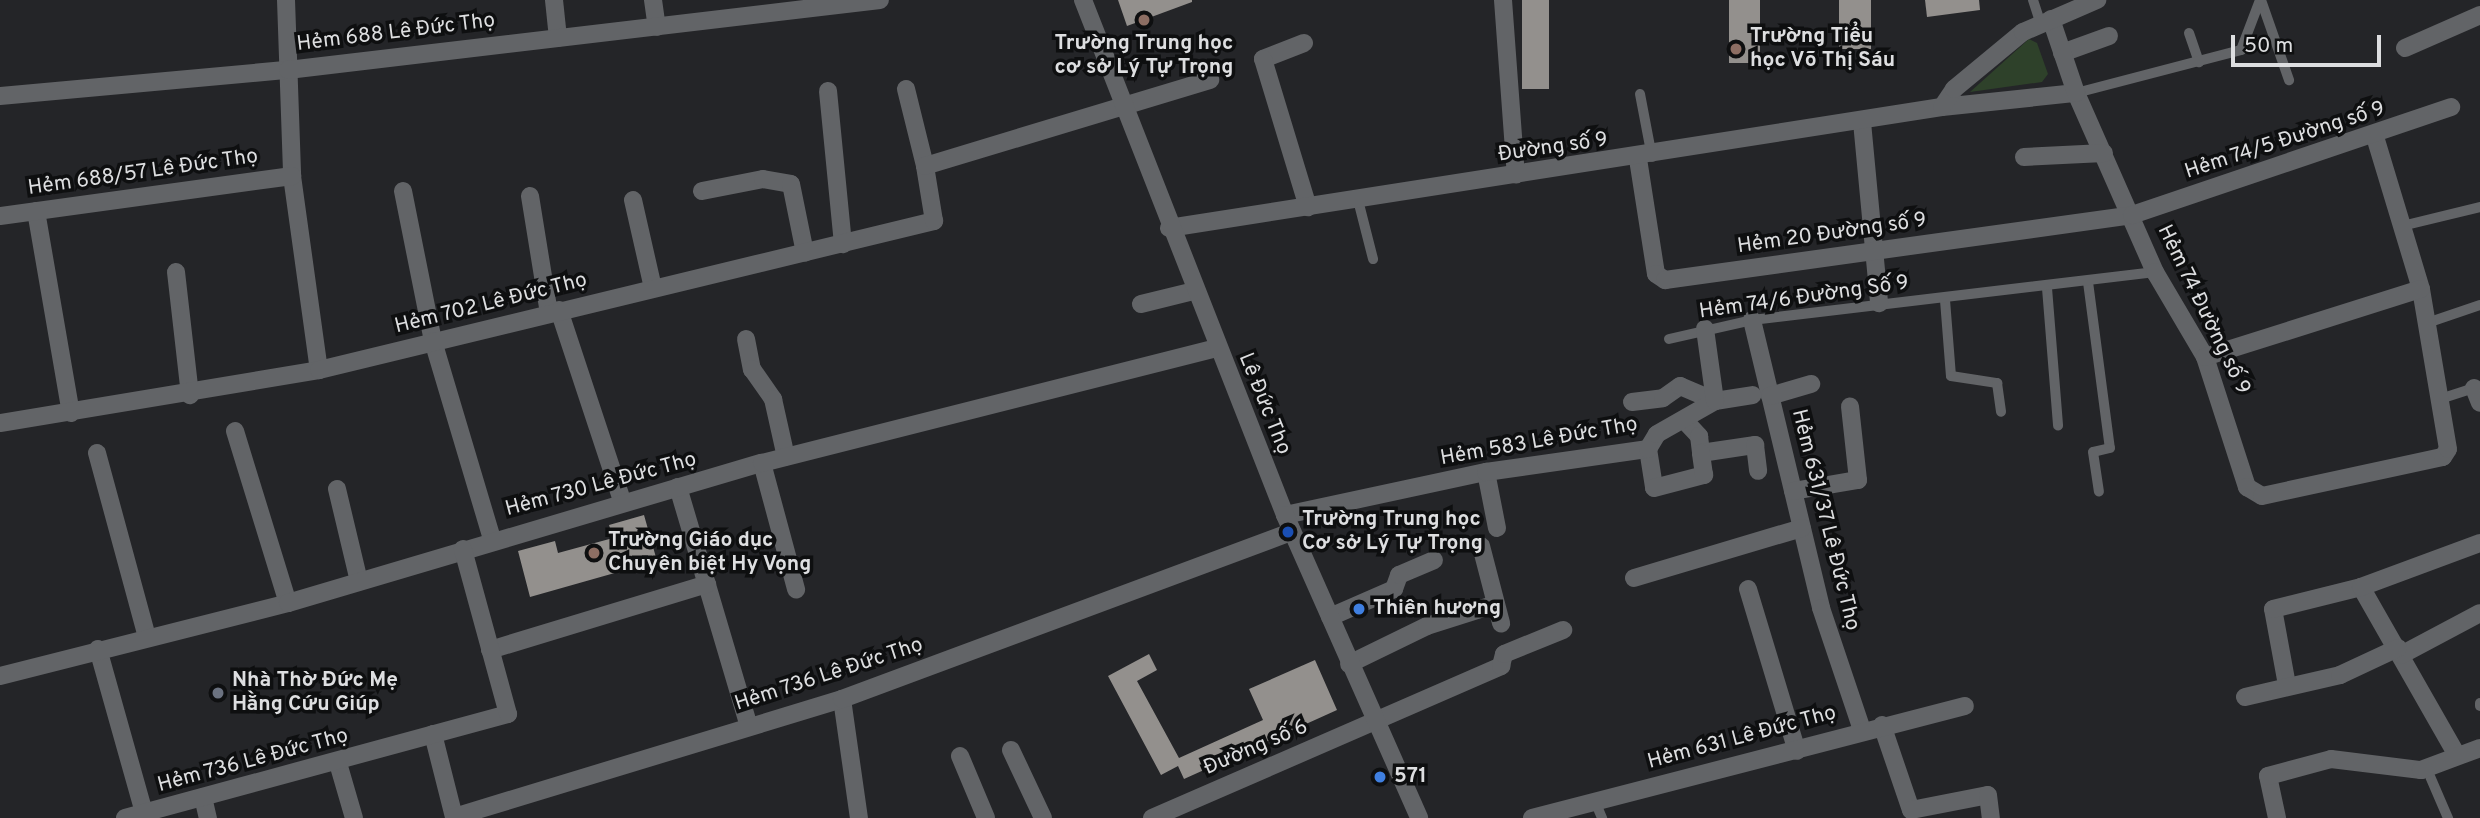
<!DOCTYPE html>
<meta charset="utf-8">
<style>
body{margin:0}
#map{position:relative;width:2480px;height:818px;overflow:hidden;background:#242528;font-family:Overpass,sans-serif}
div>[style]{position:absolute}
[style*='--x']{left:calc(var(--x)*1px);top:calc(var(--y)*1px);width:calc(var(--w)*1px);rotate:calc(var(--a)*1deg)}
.green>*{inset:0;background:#2e412a}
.building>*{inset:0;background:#93908d;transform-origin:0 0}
.lane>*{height:10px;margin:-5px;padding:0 5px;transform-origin:5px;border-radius:5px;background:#626467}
.street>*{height:18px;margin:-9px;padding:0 9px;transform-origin:9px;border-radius:9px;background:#626467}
.secondary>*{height:18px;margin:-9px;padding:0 9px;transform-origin:9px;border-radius:9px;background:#626467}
.dots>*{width:19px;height:19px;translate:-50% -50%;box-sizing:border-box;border:4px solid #0e0f10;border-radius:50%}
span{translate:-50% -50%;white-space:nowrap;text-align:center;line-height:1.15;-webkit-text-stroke:7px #0e0f10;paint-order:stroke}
.street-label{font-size:21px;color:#dddee0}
.poi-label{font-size:21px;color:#dddee0;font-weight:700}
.left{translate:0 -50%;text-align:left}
.scale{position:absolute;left:2231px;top:35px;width:150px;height:32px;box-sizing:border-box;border:4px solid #dddee0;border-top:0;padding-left:9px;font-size:21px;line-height:24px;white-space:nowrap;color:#dddee0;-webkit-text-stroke:5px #0e0f10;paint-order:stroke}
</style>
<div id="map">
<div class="green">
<i style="clip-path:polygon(2029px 39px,2037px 43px,2048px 74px,2042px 82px,1970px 92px)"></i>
</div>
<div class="building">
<i style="clip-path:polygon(1118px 0,1192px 0,1192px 2px,1127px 26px)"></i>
<i style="left:1522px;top:0;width:27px;height:89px"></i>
<i style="left:1729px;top:0;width:31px;height:63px"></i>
<i style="left:1839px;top:0;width:32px;height:49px"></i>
<i style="clip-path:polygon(1925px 0,1979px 0,1980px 10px,1927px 17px)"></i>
<i style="clip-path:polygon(644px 515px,657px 561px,530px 597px,518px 551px,555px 541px,558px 553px,613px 538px,609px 525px)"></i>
<i style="clip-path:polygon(1149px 654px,1157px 670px,1137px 681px,1179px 758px,1263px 720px,1249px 689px,1315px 660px,1337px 710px,1184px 779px,1178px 766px,1161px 775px,1108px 676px)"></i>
</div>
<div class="lane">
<i style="--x:2033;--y:0;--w:25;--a:72"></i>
<i style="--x:2261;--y:0;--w:85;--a:70.7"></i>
<i style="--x:2189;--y:33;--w:31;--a:71"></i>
<i style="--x:2076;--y:93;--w:171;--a:-14.6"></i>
<i style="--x:2241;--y:50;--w:53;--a:-69.2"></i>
<i style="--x:1640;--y:94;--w:64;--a:79.2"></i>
<i style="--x:1358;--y:200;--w:61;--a:75.7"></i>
<i style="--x:2402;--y:226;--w:80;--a:-13.7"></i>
<i style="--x:2088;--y:282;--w:167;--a:82.5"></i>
<i style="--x:2110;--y:448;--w:17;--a:167"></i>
<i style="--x:2093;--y:452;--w:40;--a:81.5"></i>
<i style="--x:2047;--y:288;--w:138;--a:85.4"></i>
<i style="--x:1945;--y:300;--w:76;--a:85.5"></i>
<i style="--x:1951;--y:376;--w:47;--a:8.7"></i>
<i style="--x:1997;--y:383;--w:29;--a:82"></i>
<i style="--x:2427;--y:323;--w:56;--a:-18.8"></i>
<i style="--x:1669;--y:339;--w:85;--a:-12.9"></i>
<i style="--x:1752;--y:320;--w:406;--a:-6.8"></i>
<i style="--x:2440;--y:399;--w:39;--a:-18"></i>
<i style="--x:2480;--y:703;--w:3;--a:90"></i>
<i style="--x:2426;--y:767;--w:56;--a:66.7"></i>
<i style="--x:1594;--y:799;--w:21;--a:67"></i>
</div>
<div class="street">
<i style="--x:286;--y:0;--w:176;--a:88"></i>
<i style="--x:292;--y:176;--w:196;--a:82.1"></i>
<i style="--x:554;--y:0;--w:38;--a:84"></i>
<i style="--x:653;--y:0;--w:27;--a:82"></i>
<i style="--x:1503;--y:0;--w:175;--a:85.8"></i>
<i style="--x:1304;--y:43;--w:44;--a:158.7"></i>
<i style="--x:1263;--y:59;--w:155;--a:73.1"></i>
<i style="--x:2405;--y:48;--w:82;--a:-23.7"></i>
<i style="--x:2062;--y:53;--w:50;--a:-19.9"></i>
<i style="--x:906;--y:89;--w:79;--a:76.1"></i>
<i style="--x:828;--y:91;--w:154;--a:84.4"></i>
<i style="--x:2076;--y:93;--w:196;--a:66.2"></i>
<i style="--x:2155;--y:272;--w:99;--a:59.5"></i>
<i style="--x:2205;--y:357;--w:137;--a:72.1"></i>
<i style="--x:2247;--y:487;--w:17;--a:31"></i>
<i style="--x:2262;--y:496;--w:185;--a:-12.2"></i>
<i style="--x:2443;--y:457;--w:9;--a:-58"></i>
<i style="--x:2448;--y:449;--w:162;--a:-99.6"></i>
<i style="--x:2421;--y:289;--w:159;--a:-106.8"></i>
<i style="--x:0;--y:96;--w:289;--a:-5.2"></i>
<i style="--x:288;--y:70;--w:596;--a:-6.74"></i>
<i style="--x:1942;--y:107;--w:135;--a:-6"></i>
<i style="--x:2076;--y:93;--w:78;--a:-108.7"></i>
<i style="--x:1862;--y:122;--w:182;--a:84.6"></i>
<i style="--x:2024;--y:157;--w:80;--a:-2.9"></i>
<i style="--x:1638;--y:159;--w:116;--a:81.1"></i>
<i style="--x:1656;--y:274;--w:11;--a:34"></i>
<i style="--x:1665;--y:280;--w:472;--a:-7.9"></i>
<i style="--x:2132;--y:215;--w:337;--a:-18.7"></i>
<i style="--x:403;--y:191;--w:153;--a:78.7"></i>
<i style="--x:433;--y:341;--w:207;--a:73.4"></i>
<i style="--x:702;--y:191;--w:62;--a:-11.1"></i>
<i style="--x:763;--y:179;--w:28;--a:10"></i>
<i style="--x:791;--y:184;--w:70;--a:78.5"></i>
<i style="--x:530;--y:196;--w:119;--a:80.8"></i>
<i style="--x:633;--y:200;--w:90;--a:77.2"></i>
<i style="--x:36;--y:211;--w:205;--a:80.2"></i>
<i style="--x:0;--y:216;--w:295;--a:-7.8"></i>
<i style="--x:1169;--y:228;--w:782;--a:-8.9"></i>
<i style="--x:1942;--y:107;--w:22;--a:-56"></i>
<i style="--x:1954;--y:89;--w:89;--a:-39.6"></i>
<i style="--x:2023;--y:32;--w:81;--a:-23.4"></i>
<i style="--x:176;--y:272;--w:124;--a:83.5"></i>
<i style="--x:1141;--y:304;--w:55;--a:-13.8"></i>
<i style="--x:559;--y:310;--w:201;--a:71.7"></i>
<i style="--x:1752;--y:320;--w:296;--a:76.5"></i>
<i style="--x:1821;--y:608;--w:129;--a:71.4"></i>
<i style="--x:746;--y:339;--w:31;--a:79"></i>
<i style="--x:752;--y:369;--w:37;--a:55"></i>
<i style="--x:773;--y:399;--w:59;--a:77.4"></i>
<i style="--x:2205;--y:357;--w:226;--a:-17.5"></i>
<i style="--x:2474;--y:388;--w:16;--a:68"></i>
<i style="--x:1770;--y:396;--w:43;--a:-16.3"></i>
<i style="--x:1632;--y:402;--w:31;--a:-7"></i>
<i style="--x:1663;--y:398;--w:21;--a:-35"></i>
<i style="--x:1680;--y:386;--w:38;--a:23"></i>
<i style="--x:1715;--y:401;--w:38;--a:-9"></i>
<i style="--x:1685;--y:421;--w:21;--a:47"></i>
<i style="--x:1699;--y:436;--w:17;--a:83"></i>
<i style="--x:1701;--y:453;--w:55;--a:-8.4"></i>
<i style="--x:1755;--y:445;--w:26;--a:83"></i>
<i style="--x:0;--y:423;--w:323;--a:-9.4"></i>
<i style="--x:319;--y:370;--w:633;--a:-13.62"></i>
<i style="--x:934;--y:221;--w:56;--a:-99.3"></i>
<i style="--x:925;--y:166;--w:298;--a:-16.8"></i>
<i style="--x:235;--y:431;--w:180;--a:72.9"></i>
<i style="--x:1648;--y:449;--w:39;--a:81"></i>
<i style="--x:1654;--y:488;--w:52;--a:-14.6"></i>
<i style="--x:1704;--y:475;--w:22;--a:-98"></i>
<i style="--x:97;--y:453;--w:191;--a:74.8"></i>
<i style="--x:762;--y:463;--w:131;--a:74.9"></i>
<i style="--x:1486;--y:472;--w:57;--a:78.9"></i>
<i style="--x:678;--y:487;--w:249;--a:73.5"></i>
<i style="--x:337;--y:489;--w:95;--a:76.6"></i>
<i style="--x:1793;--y:491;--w:66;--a:-9.6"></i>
<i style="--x:1858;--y:480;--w:74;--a:-96.2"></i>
<i style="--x:1285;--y:515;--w:206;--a:-12.1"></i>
<i style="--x:1486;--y:472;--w:164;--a:-8.1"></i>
<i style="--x:1648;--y:449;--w:17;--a:-59"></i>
<i style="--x:1657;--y:434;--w:67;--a:-29.6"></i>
<i style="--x:1715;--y:401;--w:73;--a:-97.9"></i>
<i style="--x:1481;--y:546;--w:80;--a:75.4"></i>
<i style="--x:1634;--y:578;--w:175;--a:-16.6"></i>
<i style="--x:2361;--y:587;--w:190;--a:60.3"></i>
<i style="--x:1748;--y:589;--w:169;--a:73.2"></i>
<i style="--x:1330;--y:617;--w:70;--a:-23.6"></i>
<i style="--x:1394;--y:589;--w:15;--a:-70"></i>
<i style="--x:1399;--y:575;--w:38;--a:-23"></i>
<i style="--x:98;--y:649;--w:170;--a:74.3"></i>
<i style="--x:490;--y:650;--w:227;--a:-16.9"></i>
<i style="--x:2401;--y:655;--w:89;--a:-28"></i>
<i style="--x:1349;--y:664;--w:87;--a:-26"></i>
<i style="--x:1427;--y:626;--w:72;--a:-17.7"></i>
<i style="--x:0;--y:676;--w:297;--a:-14.2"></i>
<i style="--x:288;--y:603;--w:494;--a:-16.5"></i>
<i style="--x:762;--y:463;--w:469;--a:-14.2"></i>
<i style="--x:2287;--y:685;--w:77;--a:-100.4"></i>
<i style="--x:2273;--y:609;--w:91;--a:-14"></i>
<i style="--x:2361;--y:587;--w:127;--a:-20.3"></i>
<i style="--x:2245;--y:697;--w:98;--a:-13"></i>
<i style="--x:2340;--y:675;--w:64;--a:-25"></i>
<i style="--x:842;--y:699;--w:120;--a:81.9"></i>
<i style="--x:1882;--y:725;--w:90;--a:71.2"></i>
<i style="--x:1911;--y:810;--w:78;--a:-11"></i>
<i style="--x:1988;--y:795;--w:23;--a:83"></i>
<i style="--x:433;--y:734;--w:86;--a:75.8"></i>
<i style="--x:454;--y:817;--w:406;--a:-16.9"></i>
<i style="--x:842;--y:699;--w:480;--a:-20.4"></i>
<i style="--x:1011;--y:750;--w:75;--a:64.8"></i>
<i style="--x:960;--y:756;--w:67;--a:67.2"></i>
<i style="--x:338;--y:763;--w:57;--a:73.8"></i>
<i style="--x:203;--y:797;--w:22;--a:77"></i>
<i style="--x:125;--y:818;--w:397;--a:-15.2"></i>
<i style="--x:508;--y:714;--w:171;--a:-105.3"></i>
<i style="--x:1152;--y:818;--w:381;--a:-23.5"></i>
<i style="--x:1501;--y:666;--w:12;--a:-76"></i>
<i style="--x:1504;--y:654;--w:64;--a:-22.1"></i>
<i style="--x:1532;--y:818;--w:447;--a:-14.5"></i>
<i style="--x:2277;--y:818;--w:43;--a:-102.1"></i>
<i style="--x:2268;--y:776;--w:65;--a:-15.1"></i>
<i style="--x:2331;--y:759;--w:91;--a:7"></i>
<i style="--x:2421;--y:770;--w:63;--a:-20.4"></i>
</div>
<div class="secondary">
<i style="--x:1083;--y:0;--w:553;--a:68.58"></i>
<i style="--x:1285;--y:515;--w:331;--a:66.1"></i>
</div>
<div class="dots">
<i style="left:1144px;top:20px;background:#8d6e63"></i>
<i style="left:1736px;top:49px;background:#8d6e63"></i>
<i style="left:1288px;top:532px;background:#1a4fb4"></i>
<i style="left:594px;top:553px;background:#8d6e63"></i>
<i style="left:1359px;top:609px;background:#3f7fe0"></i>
<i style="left:218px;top:693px;background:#6b7280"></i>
<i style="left:1380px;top:777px;background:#3f7fe0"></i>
</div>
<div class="street-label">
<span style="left:396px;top:33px;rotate:-7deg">Hẻm 688 Lê Đức Thọ</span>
<span style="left:2285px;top:141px;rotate:-18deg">Hẻm 74/5 Đường số 9</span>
<span style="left:1553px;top:148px;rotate:-8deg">Đường số 9</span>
<span style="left:143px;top:173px;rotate:-8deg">Hẻm 688/57 Lê Đức Thọ</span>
<span style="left:1832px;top:234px;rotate:-8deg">Hẻm 20 Đường số 9</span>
<span style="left:1804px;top:298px;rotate:-8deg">Hẻm 74/6 Đường Số 9</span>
<span style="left:491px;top:304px;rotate:-14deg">Hẻm 702 Lê Đức Thọ</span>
<span style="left:2203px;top:310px;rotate:64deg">Hẻm 74 Đường số 9</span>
<span style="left:1264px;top:404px;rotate:68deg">Lê Đức Thọ</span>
<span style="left:1539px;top:442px;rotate:-10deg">Hẻm 583 Lê Đức Thọ</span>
<span style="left:601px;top:485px;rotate:-15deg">Hẻm 730 Lê Đức Thọ</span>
<span style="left:1825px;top:520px;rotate:76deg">Hẻm 631/37 Lê Đức Thọ</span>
<span style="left:829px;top:675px;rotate:-18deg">Hẻm 736 Lê Đức Thọ</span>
<span style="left:1742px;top:738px;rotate:-15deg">Hẻm 631 Lê Đức Thọ</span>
<span style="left:1256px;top:748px;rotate:-23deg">Đường số 6</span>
<span style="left:253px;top:761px;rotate:-15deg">Hẻm 736 Lê Đức Thọ</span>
</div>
<div class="poi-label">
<span class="left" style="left:1750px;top:49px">Trường Tiểu<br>học Võ Thị Sáu</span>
<span style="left:1144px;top:56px">Trường Trung học<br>cơ sở Lý Tự Trọng</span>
<span class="left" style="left:1302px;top:532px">Trường Trung học<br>Cơ sở Lý Tự Trọng</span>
<span class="left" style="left:608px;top:553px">Trường Giáo dục<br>Chuyên biệt Hy Vọng</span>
<span class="left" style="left:1373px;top:609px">Thiên hương</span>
<span class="left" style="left:232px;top:693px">Nhà Thờ Đức Mẹ<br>Hằng Cứu Giúp</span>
<span class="left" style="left:1394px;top:777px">571</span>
</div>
<div class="scale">50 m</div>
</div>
